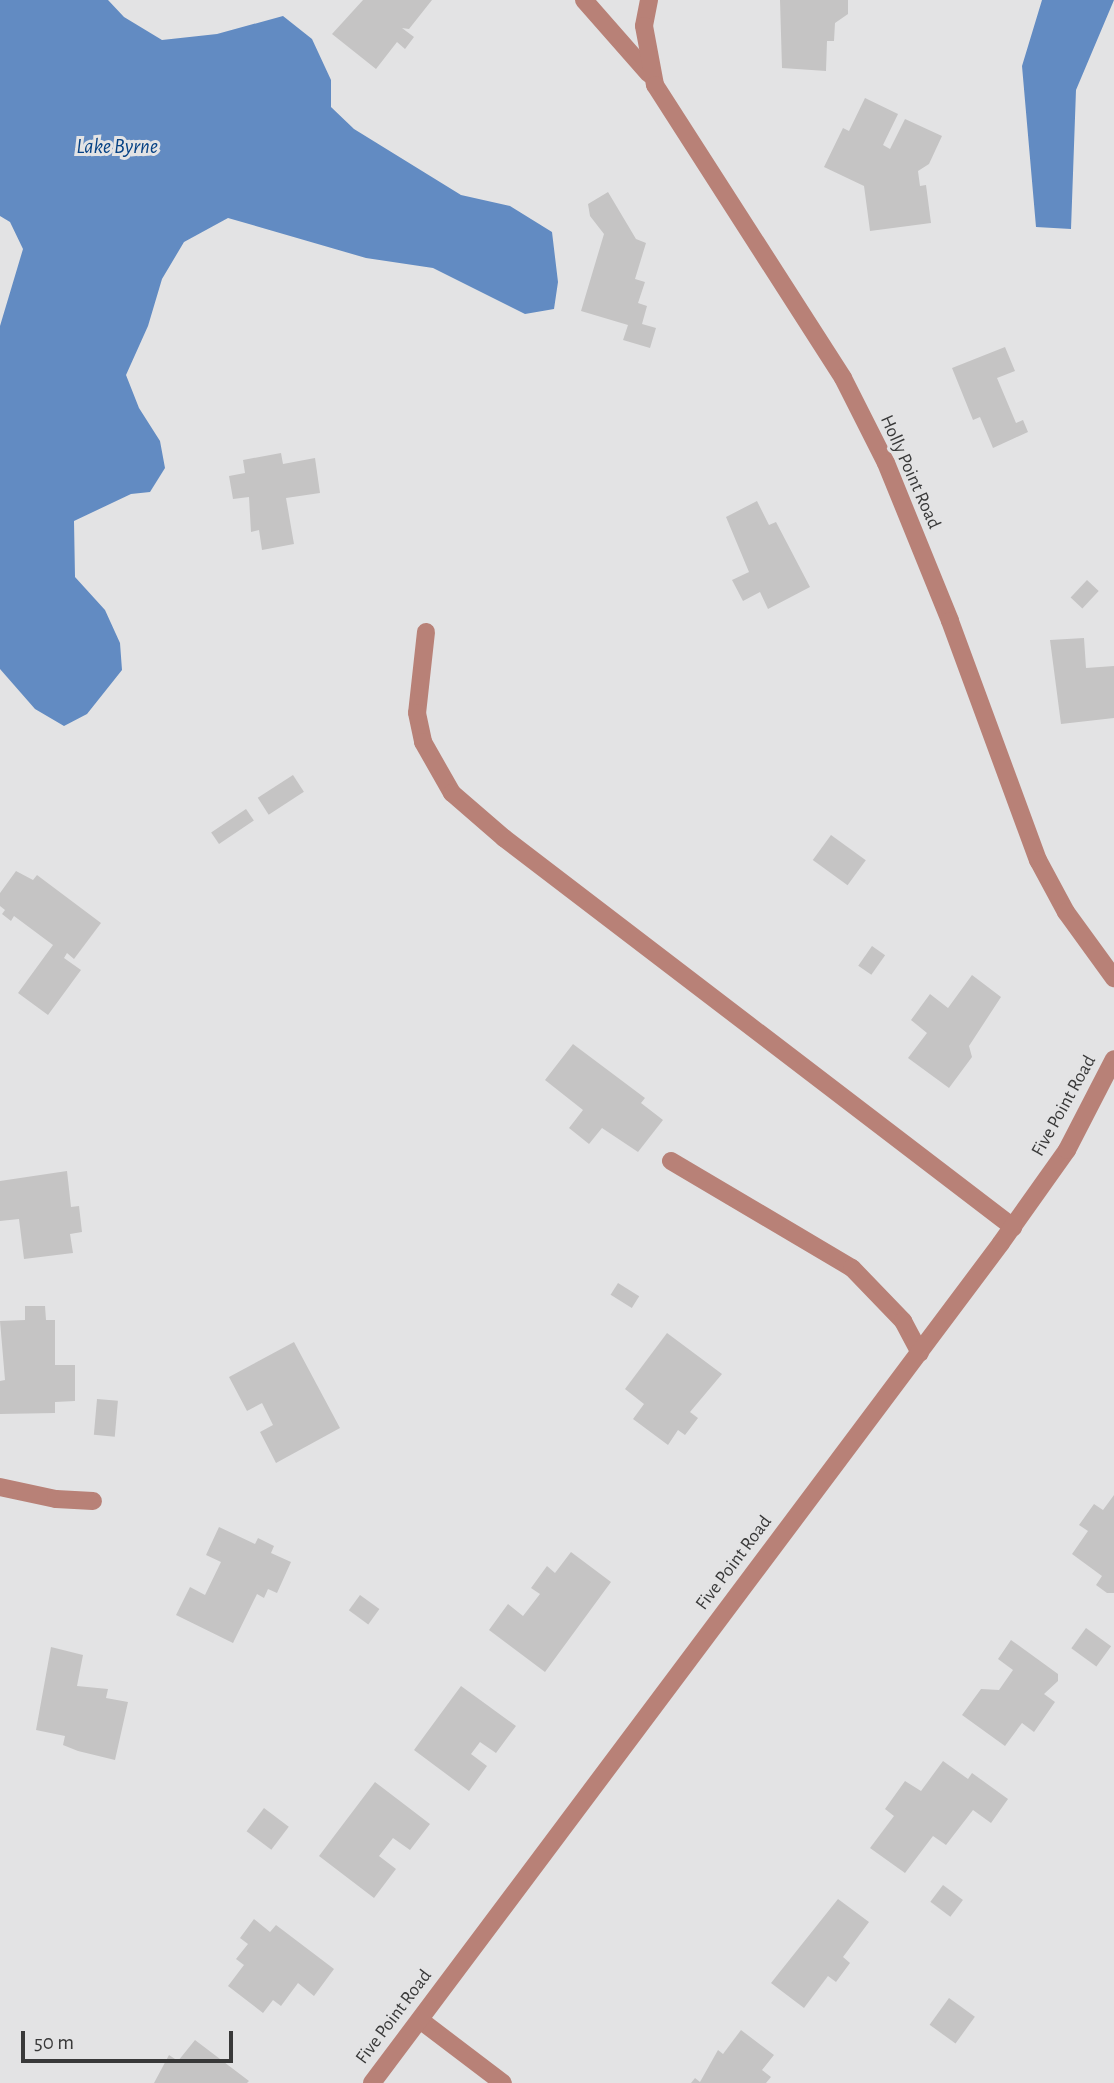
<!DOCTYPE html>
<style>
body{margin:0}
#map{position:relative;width:1114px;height:2083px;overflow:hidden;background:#e3e3e4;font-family:"Alegreya Sans",sans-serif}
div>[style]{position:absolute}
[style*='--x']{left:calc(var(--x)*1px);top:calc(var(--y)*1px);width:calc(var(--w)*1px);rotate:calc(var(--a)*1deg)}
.water>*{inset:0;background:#628bc2}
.building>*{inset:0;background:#c5c4c4;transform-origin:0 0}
.minor>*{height:18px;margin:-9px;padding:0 9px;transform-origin:9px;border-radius:9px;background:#b88177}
span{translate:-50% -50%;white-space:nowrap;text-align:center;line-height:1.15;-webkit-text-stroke:6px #e3e3e4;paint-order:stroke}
.street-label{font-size:19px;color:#393939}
.water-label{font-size:21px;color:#054184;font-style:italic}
.scale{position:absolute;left:21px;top:2031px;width:212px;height:32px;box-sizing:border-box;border:4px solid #393939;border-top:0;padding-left:9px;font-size:21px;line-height:24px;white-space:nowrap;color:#393939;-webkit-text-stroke:5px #e3e3e4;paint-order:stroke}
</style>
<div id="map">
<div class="water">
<i style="clip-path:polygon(0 0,108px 0,124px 17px,162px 40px,217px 34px,283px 16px,312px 39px,331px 80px,331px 107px,354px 129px,461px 195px,510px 206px,552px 232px,558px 282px,554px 309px,525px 314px,433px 268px,366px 258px,228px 218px,184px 242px,162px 279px,148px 326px,126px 375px,139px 408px,160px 441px,165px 468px,150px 492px,131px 494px,74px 521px,75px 577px,105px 610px,120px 643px,122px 670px,87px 714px,64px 726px,35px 709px,0 669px,0 326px,23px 249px,10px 222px,0 216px)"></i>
<i style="clip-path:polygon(1042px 0,1114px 0,1076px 90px,1071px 229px,1036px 227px,1022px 66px)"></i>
</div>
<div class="building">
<i style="clip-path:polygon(363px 0,432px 0,409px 29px,402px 28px,414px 37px,405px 49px,397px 42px,376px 69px,332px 34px)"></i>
<i style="clip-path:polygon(780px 0,848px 0,848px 14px,835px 23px,834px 41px,827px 41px,826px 71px,782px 68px)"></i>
<i style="clip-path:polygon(865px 98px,898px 114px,883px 145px,890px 149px,905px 119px,942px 136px,929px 164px,918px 171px,920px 186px,926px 185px,931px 223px,870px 231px,864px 186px,824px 167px,843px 128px,849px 131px)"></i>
<i style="clip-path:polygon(608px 192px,636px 239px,646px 243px,635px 279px,645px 282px,638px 303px,647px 306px,642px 324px,656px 328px,650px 348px,623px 340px,628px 325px,581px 311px,604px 234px,590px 216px,588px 204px)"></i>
<i style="clip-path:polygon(1005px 347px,1015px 371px,997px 378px,1016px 423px,1023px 420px,1028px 432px,993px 448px,980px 417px,973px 420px,952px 368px)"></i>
<i style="clip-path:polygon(281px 453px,283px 464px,315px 458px,320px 493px,286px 498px,294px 544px,262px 550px,259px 530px,251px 532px,249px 497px,233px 499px,229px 476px,245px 473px,243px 460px)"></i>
<i style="clip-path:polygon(757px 501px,769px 525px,776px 522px,810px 587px,768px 609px,760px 592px,743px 601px,732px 580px,749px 572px,726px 517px)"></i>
<i style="left:1087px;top:580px;width:16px;height:24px;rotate:43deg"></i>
<i style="clip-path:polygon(1084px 638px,1086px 668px,1114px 666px,1114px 718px,1061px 724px,1050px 640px)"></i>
<i style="left:293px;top:775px;width:20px;height:42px;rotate:57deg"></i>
<i style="left:246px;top:809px;width:14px;height:42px;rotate:56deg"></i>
<i style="left:831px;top:835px;width:43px;height:31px;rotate:36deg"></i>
<i style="clip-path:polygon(16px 871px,33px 880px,37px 875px,101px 923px,74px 959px,67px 953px,64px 958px,81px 970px,48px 1015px,18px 993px,53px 945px,14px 916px,11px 921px,2px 914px,5px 910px,0 906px,0 893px)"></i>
<i style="left:872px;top:946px;width:16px;height:24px;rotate:35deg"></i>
<i style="clip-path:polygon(972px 975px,1001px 997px,969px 1046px,972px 1057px,949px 1088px,908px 1058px,927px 1033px,911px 1020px,930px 994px,948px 1008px)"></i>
<i style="clip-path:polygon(573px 1044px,645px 1098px,641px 1103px,663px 1120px,638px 1152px,602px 1128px,589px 1144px,569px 1128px,583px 1110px,545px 1080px)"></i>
<i style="clip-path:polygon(67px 1171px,71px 1207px,79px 1206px,82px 1232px,70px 1234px,73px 1253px,24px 1259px,19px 1219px,0 1221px,0 1181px)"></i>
<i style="left:618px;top:1283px;width:25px;height:14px;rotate:32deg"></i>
<i style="clip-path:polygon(25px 1306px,45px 1306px,46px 1320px,55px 1320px,55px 1365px,75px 1365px,75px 1401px,55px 1402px,55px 1413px,0 1414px,0 1381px,5px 1380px,0 1321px,25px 1320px)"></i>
<i style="clip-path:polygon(667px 1333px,722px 1374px,690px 1412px,698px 1418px,685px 1435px,678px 1430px,668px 1445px,633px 1419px,644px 1404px,625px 1389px)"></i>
<i style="clip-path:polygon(294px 1342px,340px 1428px,276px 1463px,260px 1432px,273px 1425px,262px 1403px,247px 1411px,229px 1377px)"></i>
<i style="left:97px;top:1399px;width:21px;height:36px;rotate:5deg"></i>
<i style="clip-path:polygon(1114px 1495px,1114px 1593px,1107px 1593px,1096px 1585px,1102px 1576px,1072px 1554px,1088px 1531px,1079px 1525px,1094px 1504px,1103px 1510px)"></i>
<i style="clip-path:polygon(219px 1527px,255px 1544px,258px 1538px,274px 1546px,271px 1553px,291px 1562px,277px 1593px,268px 1589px,264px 1598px,257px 1594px,233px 1643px,176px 1615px,190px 1587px,205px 1595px,221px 1562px,206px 1555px)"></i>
<i style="clip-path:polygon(571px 1552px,611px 1582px,545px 1672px,489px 1630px,508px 1604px,523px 1616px,540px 1594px,531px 1588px,547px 1566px,555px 1573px)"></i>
<i style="left:360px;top:1595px;width:24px;height:19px;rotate:36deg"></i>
<i style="left:1086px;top:1628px;width:31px;height:25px;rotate:36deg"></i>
<i style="clip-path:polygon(1011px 1640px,1058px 1674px,1058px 1681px,1044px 1694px,1055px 1702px,1034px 1732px,1022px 1723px,1005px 1746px,962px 1715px,981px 1689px,999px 1690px,1013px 1670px,998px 1659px)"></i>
<i style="clip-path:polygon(51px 1647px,83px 1655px,77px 1686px,108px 1689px,106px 1698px,128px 1702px,115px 1760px,78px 1751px,63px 1745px,65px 1736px,36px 1730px)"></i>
<i style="clip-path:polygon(461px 1686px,516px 1726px,496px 1753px,480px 1742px,471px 1754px,487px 1766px,469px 1791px,414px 1750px)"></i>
<i style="clip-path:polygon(943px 1761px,968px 1779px,972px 1773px,1008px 1799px,991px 1823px,973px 1810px,946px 1845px,933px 1836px,905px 1873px,870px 1848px,894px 1816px,885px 1809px,905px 1781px,921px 1791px)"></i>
<i style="clip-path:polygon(375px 1782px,430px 1824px,410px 1850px,393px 1838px,379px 1856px,396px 1869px,374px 1898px,319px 1856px)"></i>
<i style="left:264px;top:1808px;width:31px;height:29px;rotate:37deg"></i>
<i style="left:943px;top:1885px;width:25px;height:21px;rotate:37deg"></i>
<i style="clip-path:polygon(838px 1899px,869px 1922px,843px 1957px,850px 1963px,836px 1982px,828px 1976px,804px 2008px,771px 1983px)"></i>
<i style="clip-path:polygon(254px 1919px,270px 1932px,276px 1925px,334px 1969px,314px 1996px,298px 1983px,281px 2006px,273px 2000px,263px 2013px,228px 1986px,244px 1965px,236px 1959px,248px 1944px,240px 1938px)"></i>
<i style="left:949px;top:1998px;width:32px;height:33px;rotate:36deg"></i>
<i style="clip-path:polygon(741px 2030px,774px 2055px,762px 2070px,771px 2077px,766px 2083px,691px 2083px,695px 2078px,700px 2082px,718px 2050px,723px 2054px)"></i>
<i style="clip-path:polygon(195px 2040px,249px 2081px,247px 2083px,154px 2083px,169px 2055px,178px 2061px)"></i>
</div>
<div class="minor">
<i style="--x:584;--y:0;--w:98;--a:48.7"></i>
<i style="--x:649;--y:0;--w:26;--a:101"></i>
<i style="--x:644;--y:26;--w:60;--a:79.4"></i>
<i style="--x:655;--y:85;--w:348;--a:57.3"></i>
<i style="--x:843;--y:378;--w:95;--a:63.2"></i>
<i style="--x:886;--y:463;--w:170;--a:67.9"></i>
<i style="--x:950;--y:621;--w:255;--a:69.8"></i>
<i style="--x:1038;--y:860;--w:59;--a:61.7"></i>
<i style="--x:1066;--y:912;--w:82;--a:54"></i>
<i style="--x:426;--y:632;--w:81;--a:96.3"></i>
<i style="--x:417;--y:713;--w:30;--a:78"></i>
<i style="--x:423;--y:742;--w:59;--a:60.4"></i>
<i style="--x:452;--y:793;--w:69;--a:40.9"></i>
<i style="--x:504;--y:838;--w:641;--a:37.39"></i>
<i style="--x:671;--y:1161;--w:210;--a:30.6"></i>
<i style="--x:852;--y:1268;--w:74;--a:46.1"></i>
<i style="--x:903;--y:1321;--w:36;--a:62"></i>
<i style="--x:0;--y:1487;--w:57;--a:12.1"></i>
<i style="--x:56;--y:1499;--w:37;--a:3"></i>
<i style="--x:420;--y:2020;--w:104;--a:37.2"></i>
<i style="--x:372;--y:2083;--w:1049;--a:-53.17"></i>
<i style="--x:1001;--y:1243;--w:114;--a:-54.6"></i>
<i style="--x:1067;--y:1150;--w:102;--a:-62.7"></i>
</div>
<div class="street-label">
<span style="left:910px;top:472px;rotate:66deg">Holly Point Road</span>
<span style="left:1064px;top:1106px;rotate:-61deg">Five Point Road</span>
<span style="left:734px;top:1563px;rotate:-53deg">Five Point Road</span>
<span style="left:394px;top:2017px;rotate:-53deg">Five Point Road</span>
</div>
<div class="water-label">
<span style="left:117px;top:147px">Lake Byrne</span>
</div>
<div class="scale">50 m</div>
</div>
